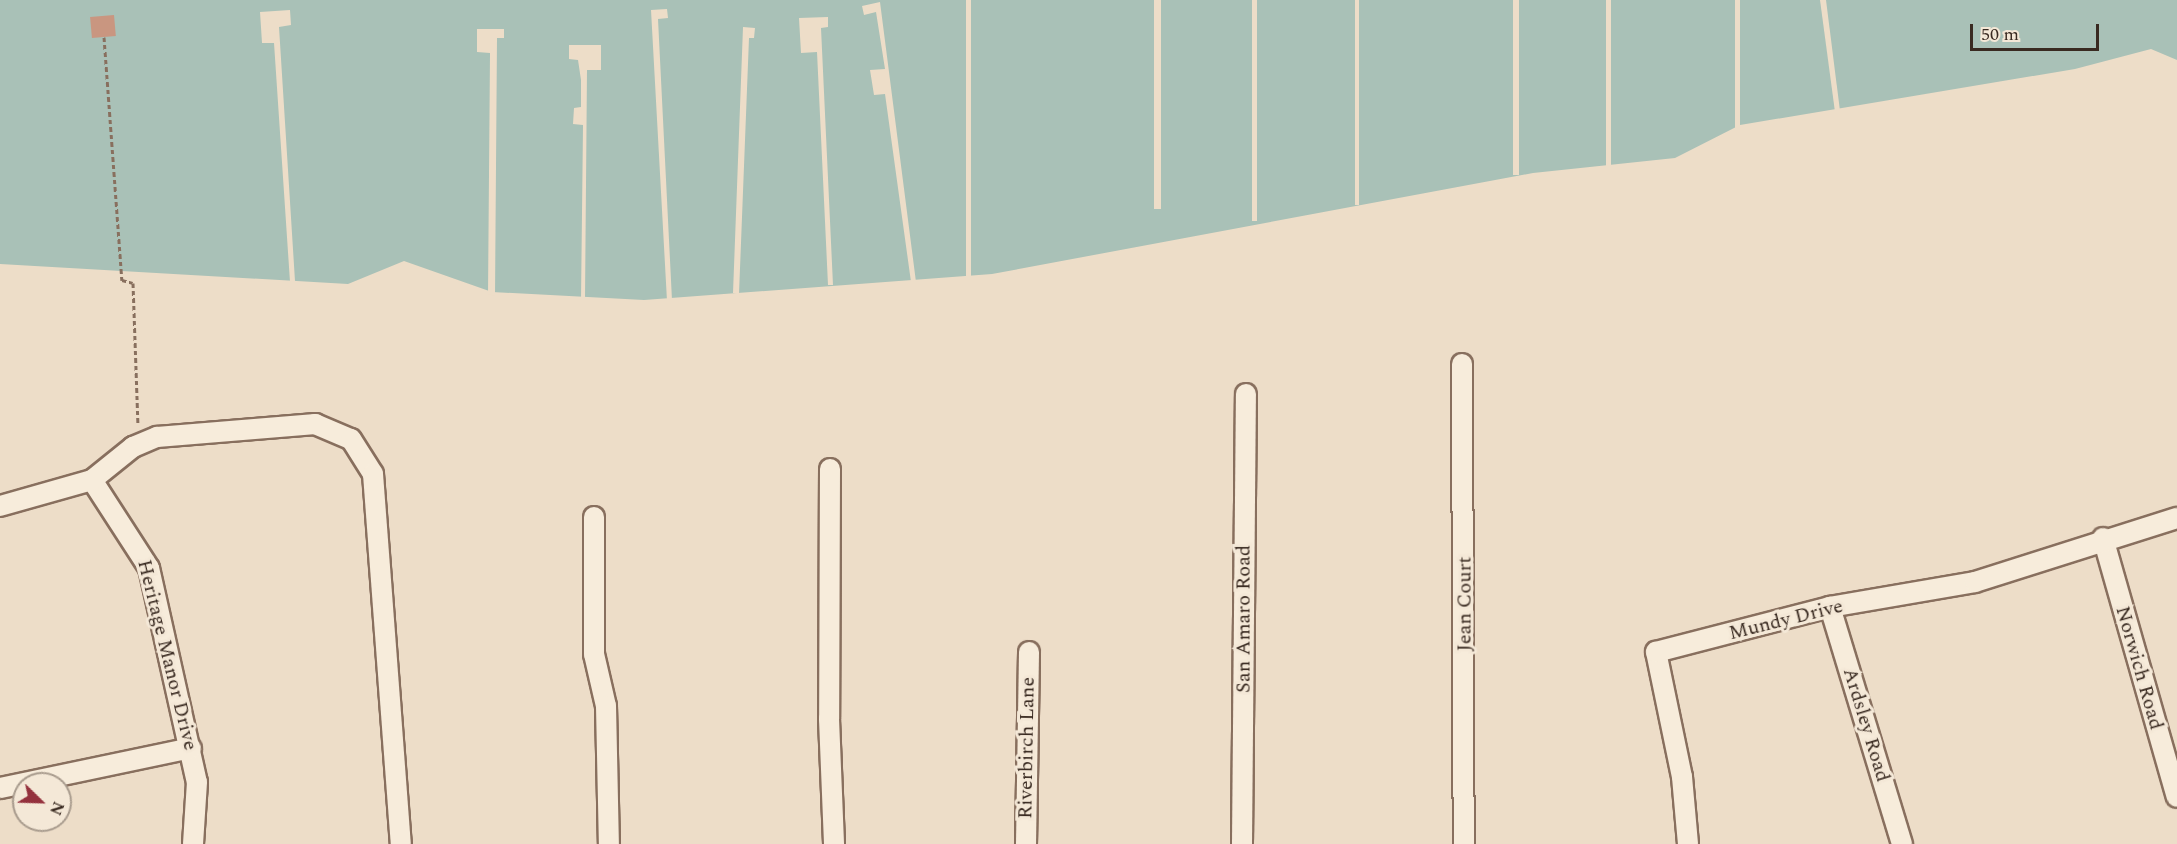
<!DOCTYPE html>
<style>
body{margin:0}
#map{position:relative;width:2177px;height:844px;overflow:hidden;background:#edddc8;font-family:Spectral,serif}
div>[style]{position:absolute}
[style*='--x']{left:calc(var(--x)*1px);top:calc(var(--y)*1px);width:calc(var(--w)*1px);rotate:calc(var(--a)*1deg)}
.water>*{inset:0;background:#a9c1b7}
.pier>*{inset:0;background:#edddc8;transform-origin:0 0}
.building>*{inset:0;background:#c99680;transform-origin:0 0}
.path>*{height:3px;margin-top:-1.5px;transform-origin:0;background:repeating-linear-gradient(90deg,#886f5e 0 4.5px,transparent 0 7.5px)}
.roads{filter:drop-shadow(2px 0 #886f5e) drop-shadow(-2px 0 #886f5e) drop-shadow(0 2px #886f5e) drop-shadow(0 -2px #886f5e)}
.minor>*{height:20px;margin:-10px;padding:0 10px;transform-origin:10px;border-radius:10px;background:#f7ecdb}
span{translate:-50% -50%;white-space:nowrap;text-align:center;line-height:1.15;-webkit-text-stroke:6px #f4e8d7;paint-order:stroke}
.street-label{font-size:20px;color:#392a21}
.north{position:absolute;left:12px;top:772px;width:60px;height:60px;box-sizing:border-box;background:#f4e8d7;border:2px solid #a99c8e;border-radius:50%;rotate:113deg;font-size:16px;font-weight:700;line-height:24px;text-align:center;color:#392a21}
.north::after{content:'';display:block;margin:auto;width:21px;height:27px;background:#94313d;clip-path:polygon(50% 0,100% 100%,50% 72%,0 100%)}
.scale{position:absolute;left:1970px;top:24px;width:129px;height:27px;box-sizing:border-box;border:3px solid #392a21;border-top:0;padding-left:8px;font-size:18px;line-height:21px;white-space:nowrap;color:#392a21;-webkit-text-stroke:4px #f4e8d7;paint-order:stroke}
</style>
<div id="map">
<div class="water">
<i style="clip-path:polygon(0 0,2177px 0,2177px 60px,2151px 49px,2075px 69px,1740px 125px,1675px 158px,1533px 173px,992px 274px,644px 300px,492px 292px,404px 261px,348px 284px,0 264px)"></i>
</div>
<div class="pier">
<i style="left:966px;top:0;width:5px;height:278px"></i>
<i style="left:1154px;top:0;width:7px;height:209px"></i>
<i style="left:1252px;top:0;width:5px;height:221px"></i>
<i style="left:1355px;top:0;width:4px;height:205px"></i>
<i style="left:1513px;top:0;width:6px;height:175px"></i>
<i style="left:1606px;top:0;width:5px;height:167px"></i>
<i style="left:1735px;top:0;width:5px;height:128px"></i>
<i style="clip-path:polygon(1820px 0,1826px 0,1840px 111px,1835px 112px)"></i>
<i style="clip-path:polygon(880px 2px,916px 282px,911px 282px,885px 94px,874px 95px,870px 70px,885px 69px,876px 12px,864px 15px,862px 6px)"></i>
<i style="clip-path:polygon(667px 9px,668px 18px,658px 19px,672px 300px,667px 301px,651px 10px)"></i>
<i style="clip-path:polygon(290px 10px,291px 25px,279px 27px,295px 281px,290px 282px,274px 43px,262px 43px,260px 12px)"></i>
<i style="clip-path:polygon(828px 17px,828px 27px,821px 28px,833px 285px,828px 285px,817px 52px,801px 53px,799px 18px)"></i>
<i style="clip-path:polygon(743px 27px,755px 28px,754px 38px,749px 38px,739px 294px,733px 293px)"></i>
<i style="clip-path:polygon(477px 29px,504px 29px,504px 38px,497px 38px,495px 296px,488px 294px,490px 53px,477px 52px)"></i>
<i style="clip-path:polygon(569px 45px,601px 45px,601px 70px,587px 70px,585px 300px,581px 300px,583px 125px,573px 124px,574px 108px,581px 107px,581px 80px,578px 60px,569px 59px)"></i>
</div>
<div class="building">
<i style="left:114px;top:15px;width:21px;height:24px;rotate:85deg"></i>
</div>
<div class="path">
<i style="--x:104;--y:37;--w:244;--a:85.8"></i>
<i style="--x:122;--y:280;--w:11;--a:15"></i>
<i style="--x:133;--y:283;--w:142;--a:88"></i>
</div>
<div class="roads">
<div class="minor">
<i style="--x:1462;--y:364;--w:480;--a:89.8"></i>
<i style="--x:830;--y:469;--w:250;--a:90.2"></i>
<i style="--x:829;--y:719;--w:125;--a:87.7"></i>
<i style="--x:92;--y:480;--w:105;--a:57.1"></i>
<i style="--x:149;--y:568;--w:219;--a:77.4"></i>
<i style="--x:197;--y:782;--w:62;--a:93.7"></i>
<i style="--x:0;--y:506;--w:96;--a:-15.8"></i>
<i style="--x:92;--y:480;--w:53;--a:-38.8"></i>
<i style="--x:133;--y:447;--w:26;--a:-23"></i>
<i style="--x:157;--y:437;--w:159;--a:-4.7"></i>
<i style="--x:315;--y:424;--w:39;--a:23"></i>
<i style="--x:351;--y:439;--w:41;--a:57.8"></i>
<i style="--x:373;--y:474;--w:371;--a:85.7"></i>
<i style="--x:594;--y:517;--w:137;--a:90"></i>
<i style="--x:594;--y:654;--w:53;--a:77"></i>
<i style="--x:606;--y:706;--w:138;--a:88.8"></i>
<i style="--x:2103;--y:538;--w:269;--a:74.1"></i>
<i style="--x:1830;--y:607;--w:248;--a:73.1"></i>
<i style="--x:0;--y:788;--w:195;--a:-11.8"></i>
<i style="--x:1026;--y:844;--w:192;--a:-89.1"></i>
<i style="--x:1242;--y:844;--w:450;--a:-89.5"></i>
<i style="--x:1688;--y:844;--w:67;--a:-95.1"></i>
<i style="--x:1682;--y:777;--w:128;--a:-101.7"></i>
<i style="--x:1656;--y:652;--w:180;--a:-14.5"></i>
<i style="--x:1830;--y:607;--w:147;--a:-9.8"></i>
<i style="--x:1975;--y:582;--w:212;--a:-17.6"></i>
</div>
</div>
<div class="street-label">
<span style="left:1465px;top:604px;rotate:-90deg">Jean Court</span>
<span style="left:1244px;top:619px;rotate:-90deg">San Amaro Road</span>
<span style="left:1786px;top:620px;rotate:-14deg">Mundy Drive</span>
<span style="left:167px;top:655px;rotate:76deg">Heritage Manor Drive</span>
<span style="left:2139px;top:668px;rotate:74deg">Norwich Road</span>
<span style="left:1866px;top:725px;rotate:73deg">Ardsley Road</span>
<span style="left:1027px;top:748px;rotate:-89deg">Riverbirch Lane</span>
</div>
<div class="north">N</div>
<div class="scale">50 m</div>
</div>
